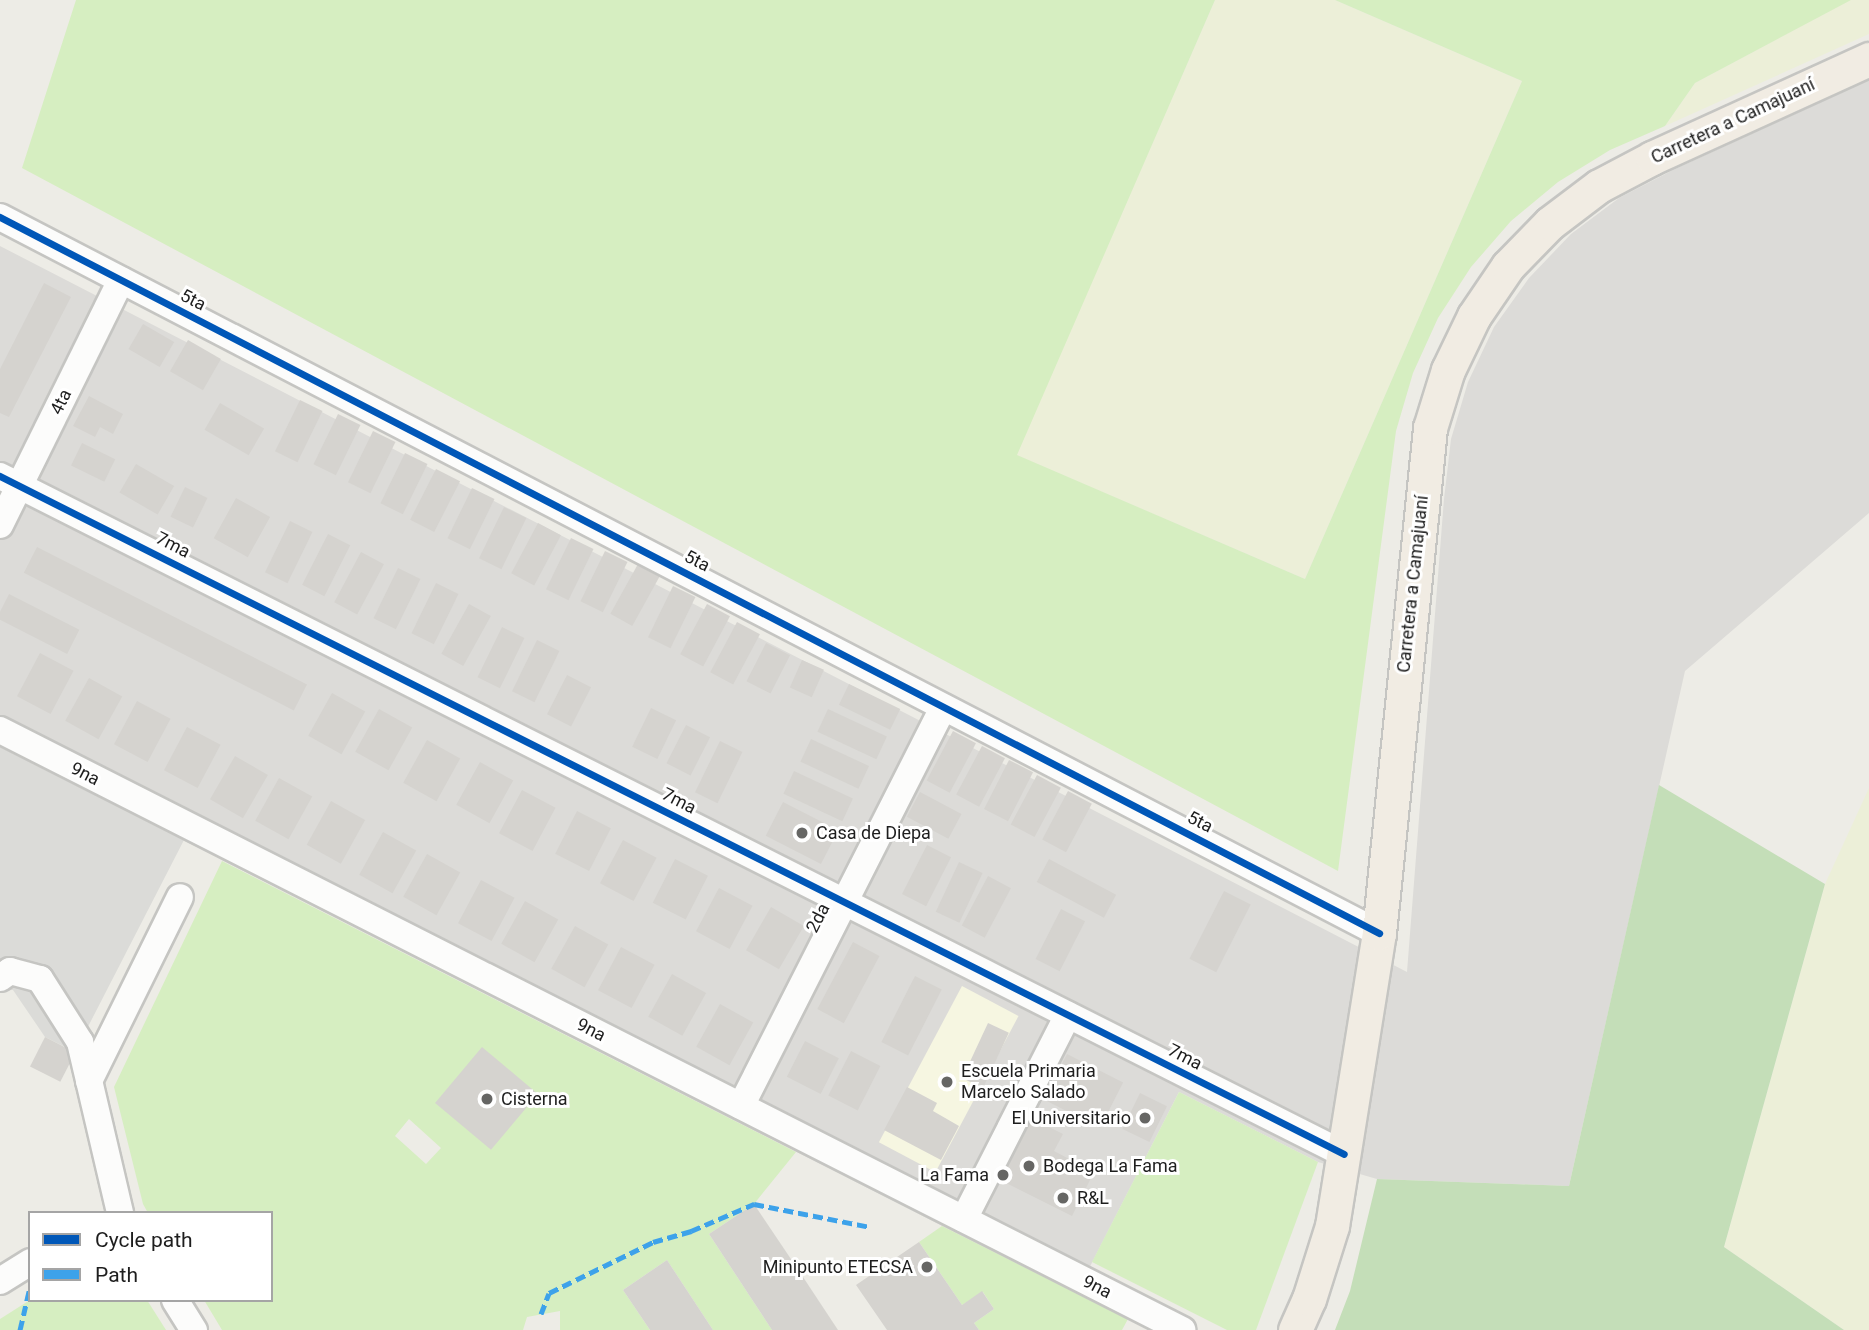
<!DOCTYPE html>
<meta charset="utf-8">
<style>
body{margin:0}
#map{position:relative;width:1869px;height:1330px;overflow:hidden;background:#edece6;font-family:Roboto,sans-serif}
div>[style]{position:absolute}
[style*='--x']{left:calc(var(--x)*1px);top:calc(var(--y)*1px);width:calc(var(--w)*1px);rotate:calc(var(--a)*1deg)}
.residential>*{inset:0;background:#dcdbd8}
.education>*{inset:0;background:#f6f6e1;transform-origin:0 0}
.farmland>*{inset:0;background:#ecefd8}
.grass>*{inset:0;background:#d6eec1}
.forest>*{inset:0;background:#c4deb8}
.parking>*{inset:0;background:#dbdbd8}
.building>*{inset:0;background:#d5d3cf;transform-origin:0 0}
.roads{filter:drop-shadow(2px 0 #c5c5c2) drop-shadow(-2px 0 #c5c5c2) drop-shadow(0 2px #c5c5c2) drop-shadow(0 -2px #c5c5c2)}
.minor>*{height:26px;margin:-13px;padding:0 13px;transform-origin:13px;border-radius:13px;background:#fcfcfb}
.major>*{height:33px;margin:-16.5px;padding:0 16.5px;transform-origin:16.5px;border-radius:16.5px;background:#f1ece3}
.quiet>*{height:5px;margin-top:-2.5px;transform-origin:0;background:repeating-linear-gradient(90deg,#3da2ea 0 10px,transparent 0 15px)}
.cycleway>*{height:7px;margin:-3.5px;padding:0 3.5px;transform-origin:3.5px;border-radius:3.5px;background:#0057b8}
.dots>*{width:19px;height:19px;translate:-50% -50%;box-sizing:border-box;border:4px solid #fff;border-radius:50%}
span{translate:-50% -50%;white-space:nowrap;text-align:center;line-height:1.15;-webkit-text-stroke:6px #fff;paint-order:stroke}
.street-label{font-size:18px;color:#1e1e1e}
.poi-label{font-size:18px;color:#1e1e1e}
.left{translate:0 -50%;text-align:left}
.right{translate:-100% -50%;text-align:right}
.legend{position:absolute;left:28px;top:1211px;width:245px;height:91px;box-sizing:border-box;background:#fff;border:2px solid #a5a5a5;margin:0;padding:9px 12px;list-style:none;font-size:21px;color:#1e1e1e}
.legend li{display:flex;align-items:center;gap:14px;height:35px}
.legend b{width:35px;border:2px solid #a5a5a5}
</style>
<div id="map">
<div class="residential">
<i style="clip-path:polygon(1869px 80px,1869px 513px,1685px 671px,1569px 1186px,1377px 1179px,1318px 1162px,1179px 1092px,1076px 1294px,0 747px,0 246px,1407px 972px,1444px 499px,1451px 439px,1468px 382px,1494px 327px,1529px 278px,1571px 234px,1619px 198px,1673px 170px)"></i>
</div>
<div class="education">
<i style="left:962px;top:986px;width:64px;height:177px;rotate:28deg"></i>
</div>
<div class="farmland">
<i style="clip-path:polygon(1215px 0,1335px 0,1522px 81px,1305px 579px,1016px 455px)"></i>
<i style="clip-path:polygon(1850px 0,1869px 0,1869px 34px,1665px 126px,1695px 83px)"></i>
<i style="clip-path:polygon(1869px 788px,1869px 1330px,1844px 1330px,1724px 1247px,1825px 884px)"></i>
</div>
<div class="grass">
<i style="clip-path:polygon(76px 0,1215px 0,1017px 455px,1305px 579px,1522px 81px,1335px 0,1851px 0,1695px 83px,1665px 126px,1610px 150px,1558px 182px,1511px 221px,1471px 267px,1438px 318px,1413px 373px,1396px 431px,1338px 871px,22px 168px)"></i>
<i style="clip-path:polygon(evenodd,222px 861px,796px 1152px,754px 1204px,709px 1234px,772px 1330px,713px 1330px,667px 1260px,623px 1290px,650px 1330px,560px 1330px,560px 1311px,527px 1317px,523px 1330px,222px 1330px,204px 1300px,271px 1300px,271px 1213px,148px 1213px,143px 1204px,114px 1087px,222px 861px,409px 1119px,441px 1148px,426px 1164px,395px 1136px,409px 1119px)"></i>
<i style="clip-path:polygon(1179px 1092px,1318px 1162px,1256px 1330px,1227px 1330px,1092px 1262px)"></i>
<i style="clip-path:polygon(942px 1226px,1128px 1319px,1122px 1330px,979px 1330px,974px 1323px,994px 1309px,983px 1292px,962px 1305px,919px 1242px)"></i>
<i style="clip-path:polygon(30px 1300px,147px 1300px,166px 1330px,0 1330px,0 1319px)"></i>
</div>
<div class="forest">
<i style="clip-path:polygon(1659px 785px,1825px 884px,1724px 1247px,1844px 1330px,1335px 1330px,1350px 1291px,1377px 1179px,1569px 1186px)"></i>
</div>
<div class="parking">
<i style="clip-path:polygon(0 747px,184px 840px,75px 1052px,45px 1037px,13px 990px,0 989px)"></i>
</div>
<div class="building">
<i style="clip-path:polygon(44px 283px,71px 297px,9px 417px,0 413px,0 369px)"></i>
<i style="left:143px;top:324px;width:36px;height:29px;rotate:30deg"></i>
<i style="left:188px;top:340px;width:38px;height:36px;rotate:30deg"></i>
<i style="clip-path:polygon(89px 396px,123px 414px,113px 434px,100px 427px,95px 437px,73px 426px)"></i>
<i style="left:300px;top:400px;width:25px;height:57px;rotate:26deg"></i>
<i style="left:220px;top:403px;width:51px;height:31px;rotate:30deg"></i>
<i style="left:338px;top:414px;width:25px;height:56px;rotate:26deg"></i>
<i style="left:373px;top:431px;width:25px;height:57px;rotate:26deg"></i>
<i style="left:82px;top:443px;width:37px;height:25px;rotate:26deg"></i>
<i style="left:405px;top:453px;width:25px;height:56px;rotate:26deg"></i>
<i style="left:136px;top:464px;width:44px;height:33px;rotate:30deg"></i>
<i style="left:436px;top:469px;width:27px;height:57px;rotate:27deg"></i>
<i style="left:185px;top:487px;width:25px;height:33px;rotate:26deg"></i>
<i style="left:472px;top:488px;width:25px;height:56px;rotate:26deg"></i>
<i style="left:236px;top:498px;width:39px;height:46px;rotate:29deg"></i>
<i style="left:504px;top:507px;width:25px;height:57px;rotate:26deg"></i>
<i style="left:290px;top:521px;width:25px;height:57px;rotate:26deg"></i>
<i style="left:538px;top:523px;width:26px;height:57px;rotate:28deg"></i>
<i style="left:328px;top:534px;width:25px;height:57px;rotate:27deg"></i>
<i style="left:571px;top:538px;width:25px;height:57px;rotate:26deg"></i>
<i style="left:37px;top:547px;width:303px;height:29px;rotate:27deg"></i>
<i style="left:605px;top:551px;width:25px;height:56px;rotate:26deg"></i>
<i style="left:361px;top:552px;width:26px;height:57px;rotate:28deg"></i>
<i style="left:638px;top:564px;width:25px;height:57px;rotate:29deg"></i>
<i style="left:398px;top:568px;width:25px;height:56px;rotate:26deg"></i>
<i style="left:436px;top:583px;width:25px;height:56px;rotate:26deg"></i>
<i style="left:673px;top:586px;width:25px;height:57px;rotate:26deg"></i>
<i style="left:9px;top:594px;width:79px;height:27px;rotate:27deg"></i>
<i style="left:469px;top:604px;width:25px;height:57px;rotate:29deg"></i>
<i style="left:707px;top:604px;width:26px;height:57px;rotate:28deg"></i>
<i style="left:737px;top:622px;width:26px;height:57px;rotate:28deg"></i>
<i style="left:502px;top:627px;width:25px;height:56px;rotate:26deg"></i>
<i style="left:537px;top:640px;width:25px;height:57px;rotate:26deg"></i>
<i style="left:766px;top:643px;width:27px;height:43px;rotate:27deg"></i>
<i style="left:40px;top:653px;width:38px;height:49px;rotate:28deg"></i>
<i style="left:802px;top:660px;width:24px;height:30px;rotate:24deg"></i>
<i style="left:567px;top:675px;width:27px;height:44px;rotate:27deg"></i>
<i style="left:89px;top:678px;width:38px;height:49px;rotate:29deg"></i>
<i style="left:849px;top:684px;width:57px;height:23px;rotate:26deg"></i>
<i style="left:332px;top:693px;width:38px;height:49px;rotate:29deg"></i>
<i style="left:137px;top:701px;width:38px;height:49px;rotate:28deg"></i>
<i style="left:651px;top:708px;width:28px;height:43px;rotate:26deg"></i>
<i style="left:379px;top:709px;width:38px;height:49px;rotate:29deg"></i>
<i style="left:828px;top:709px;width:65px;height:25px;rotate:25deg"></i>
<i style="left:686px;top:725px;width:27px;height:43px;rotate:27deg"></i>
<i style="left:187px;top:727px;width:38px;height:49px;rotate:28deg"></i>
<i style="left:953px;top:731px;width:26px;height:56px;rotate:28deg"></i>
<i style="left:811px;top:739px;width:64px;height:25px;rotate:25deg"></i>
<i style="left:427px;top:740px;width:38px;height:49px;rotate:29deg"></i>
<i style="left:720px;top:741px;width:25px;height:57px;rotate:26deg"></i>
<i style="left:982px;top:746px;width:26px;height:55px;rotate:28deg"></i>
<i style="left:235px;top:756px;width:38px;height:50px;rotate:30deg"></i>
<i style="left:1009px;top:760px;width:27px;height:55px;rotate:27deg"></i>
<i style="left:480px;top:762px;width:38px;height:49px;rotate:29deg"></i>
<i style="left:794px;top:771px;width:65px;height:25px;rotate:25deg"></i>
<i style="left:1037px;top:775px;width:27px;height:56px;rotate:28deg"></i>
<i style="left:279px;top:778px;width:38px;height:49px;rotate:29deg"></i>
<i style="left:522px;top:790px;width:38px;height:49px;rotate:28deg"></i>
<i style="left:1068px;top:791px;width:27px;height:55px;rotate:28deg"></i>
<i style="left:920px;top:792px;width:47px;height:28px;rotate:28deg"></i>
<i style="left:331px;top:801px;width:39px;height:50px;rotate:29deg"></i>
<i style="left:783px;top:802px;width:62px;height:38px;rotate:27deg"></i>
<i style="left:577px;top:811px;width:38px;height:48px;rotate:27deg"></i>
<i style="left:383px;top:832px;width:38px;height:49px;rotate:29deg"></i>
<i style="left:623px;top:840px;width:38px;height:49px;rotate:28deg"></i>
<i style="left:927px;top:845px;width:27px;height:55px;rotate:27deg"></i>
<i style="left:427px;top:854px;width:38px;height:49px;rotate:29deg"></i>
<i style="left:675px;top:859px;width:37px;height:49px;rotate:27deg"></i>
<i style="left:1049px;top:859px;width:76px;height:26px;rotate:28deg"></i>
<i style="left:959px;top:862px;width:26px;height:55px;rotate:25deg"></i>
<i style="left:988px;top:876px;width:26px;height:56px;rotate:28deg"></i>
<i style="left:481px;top:880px;width:38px;height:49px;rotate:28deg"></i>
<i style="left:719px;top:888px;width:38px;height:49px;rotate:28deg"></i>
<i style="left:1224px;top:891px;width:30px;height:76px;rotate:27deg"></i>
<i style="left:525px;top:901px;width:38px;height:49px;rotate:29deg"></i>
<i style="left:771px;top:907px;width:38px;height:50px;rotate:30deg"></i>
<i style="left:1061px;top:909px;width:27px;height:56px;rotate:27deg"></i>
<i style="left:575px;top:926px;width:38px;height:49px;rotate:29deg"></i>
<i style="left:853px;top:942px;width:30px;height:76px;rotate:28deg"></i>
<i style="left:621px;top:947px;width:38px;height:49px;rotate:28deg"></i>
<i style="left:672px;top:974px;width:39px;height:49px;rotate:29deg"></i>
<i style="left:915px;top:976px;width:30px;height:74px;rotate:27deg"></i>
<i style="left:720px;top:1004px;width:38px;height:49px;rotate:29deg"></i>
<i style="left:988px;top:1023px;width:23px;height:61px;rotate:25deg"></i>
<i style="left:45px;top:1037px;width:34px;height:33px;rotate:27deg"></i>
<i style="left:805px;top:1041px;width:38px;height:40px;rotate:27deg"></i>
<i style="left:482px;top:1047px;width:73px;height:73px;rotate:40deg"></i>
<i style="left:851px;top:1051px;width:33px;height:50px;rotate:27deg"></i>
<i style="left:1067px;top:1054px;width:63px;height:51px;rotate:27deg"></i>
<i style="clip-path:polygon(907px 1087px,937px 1103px,933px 1111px,959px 1126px,941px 1160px,884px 1130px)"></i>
<i style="left:1140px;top:1093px;width:30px;height:40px;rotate:26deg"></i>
<i style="clip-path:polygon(1027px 1116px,1063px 1134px,1054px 1151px,1094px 1172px,1072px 1216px,996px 1178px)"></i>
<i style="clip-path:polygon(754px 1204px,801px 1274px,838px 1330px,772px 1330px,709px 1234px)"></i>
<i style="clip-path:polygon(919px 1242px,962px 1305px,982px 1291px,994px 1309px,974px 1323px,979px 1330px,887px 1330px,856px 1285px)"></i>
<i style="clip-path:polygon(667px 1260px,713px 1330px,650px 1330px,623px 1290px)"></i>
</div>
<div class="roads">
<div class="minor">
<i style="--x:0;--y:217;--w:1554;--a:27.44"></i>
<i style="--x:0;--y:476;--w:1505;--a:26.77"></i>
<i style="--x:0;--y:525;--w:273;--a:-63.7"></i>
<i style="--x:0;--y:730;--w:1326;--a:26.91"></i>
<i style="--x:0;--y:978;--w:12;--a:-35"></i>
<i style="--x:10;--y:971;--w:31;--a:15"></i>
<i style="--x:40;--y:979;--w:75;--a:57.6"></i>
<i style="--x:80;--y:1042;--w:176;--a:76.8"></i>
<i style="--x:89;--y:1081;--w:205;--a:-63.7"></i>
<i style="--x:741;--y:1106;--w:447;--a:-63.1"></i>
<i style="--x:964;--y:1219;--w:229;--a:-63"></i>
<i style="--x:0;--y:1281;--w:36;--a:-32"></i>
<i style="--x:175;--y:1300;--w:36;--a:58"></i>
</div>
<div class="major">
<i style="--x:1295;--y:1330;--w:34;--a:-66"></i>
<i style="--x:1309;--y:1299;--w:77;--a:-72.5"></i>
<i style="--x:1332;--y:1226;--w:297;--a:-80.9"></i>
<i style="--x:1379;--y:933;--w:508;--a:-84.23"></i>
<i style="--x:1430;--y:428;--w:61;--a:-72.8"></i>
<i style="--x:1448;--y:370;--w:60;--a:-64.3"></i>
<i style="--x:1474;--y:316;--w:60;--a:-55.8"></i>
<i style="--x:1508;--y:266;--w:60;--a:-45.7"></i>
<i style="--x:1550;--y:223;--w:61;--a:-37.1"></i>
<i style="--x:1599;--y:186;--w:60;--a:-27.8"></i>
<i style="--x:1652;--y:158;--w:239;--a:-24.5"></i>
</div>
</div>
<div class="quiet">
<i style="--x:541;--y:1314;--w:22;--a:-69"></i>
<i style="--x:549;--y:1293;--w:116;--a:-26.1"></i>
<i style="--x:653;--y:1242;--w:40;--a:-16"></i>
<i style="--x:691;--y:1231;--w:69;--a:-23.2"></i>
<i style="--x:754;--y:1204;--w:118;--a:11.2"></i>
<i style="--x:20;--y:1330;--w:44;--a:-76.9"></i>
</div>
<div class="cycleway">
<i style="--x:0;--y:217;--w:1554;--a:27.44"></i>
<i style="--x:0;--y:476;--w:1505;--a:26.77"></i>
</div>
<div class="dots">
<i style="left:802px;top:833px;background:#666664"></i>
<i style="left:947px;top:1082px;background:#666664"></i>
<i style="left:487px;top:1099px;background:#666664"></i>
<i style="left:1145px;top:1118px;background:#666664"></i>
<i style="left:1029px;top:1166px;background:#666664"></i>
<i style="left:1003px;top:1175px;background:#666664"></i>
<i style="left:1063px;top:1198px;background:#666664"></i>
<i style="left:927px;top:1267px;background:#666664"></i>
</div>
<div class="street-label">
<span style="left:1733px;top:121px;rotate:-25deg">Carretera a Camajuaní</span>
<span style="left:193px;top:300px;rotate:27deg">5ta</span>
<span style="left:61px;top:402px;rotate:-64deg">4ta</span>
<span style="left:173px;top:545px;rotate:27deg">7ma</span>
<span style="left:697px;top:561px;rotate:27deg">5ta</span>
<span style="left:1413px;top:584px;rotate:-84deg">Carretera a Camajuaní</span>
<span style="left:85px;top:774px;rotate:27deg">9na</span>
<span style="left:679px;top:801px;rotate:27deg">7ma</span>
<span style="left:1200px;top:822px;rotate:27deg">5ta</span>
<span style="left:818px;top:918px;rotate:-63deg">2da</span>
<span style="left:591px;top:1030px;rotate:27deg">9na</span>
<span style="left:1185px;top:1057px;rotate:27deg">7ma</span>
<span style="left:1097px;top:1287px;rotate:27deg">9na</span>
</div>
<div class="poi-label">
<span class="left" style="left:816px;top:833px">Casa de Diepa</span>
<span class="left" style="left:961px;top:1082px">Escuela Primaria<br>Marcelo Salado</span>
<span class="left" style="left:501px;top:1099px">Cisterna</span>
<span class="right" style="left:1131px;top:1118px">El Universitario</span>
<span class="left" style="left:1043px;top:1166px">Bodega La Fama</span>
<span class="right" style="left:989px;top:1175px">La Fama</span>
<span class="left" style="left:1077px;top:1198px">R&amp;L</span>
<span class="right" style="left:913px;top:1267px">Minipunto ETECSA</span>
</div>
<ul class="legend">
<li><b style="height:9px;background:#0057b8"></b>Cycle path</li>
<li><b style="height:9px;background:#3da2ea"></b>Path</li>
</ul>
</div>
